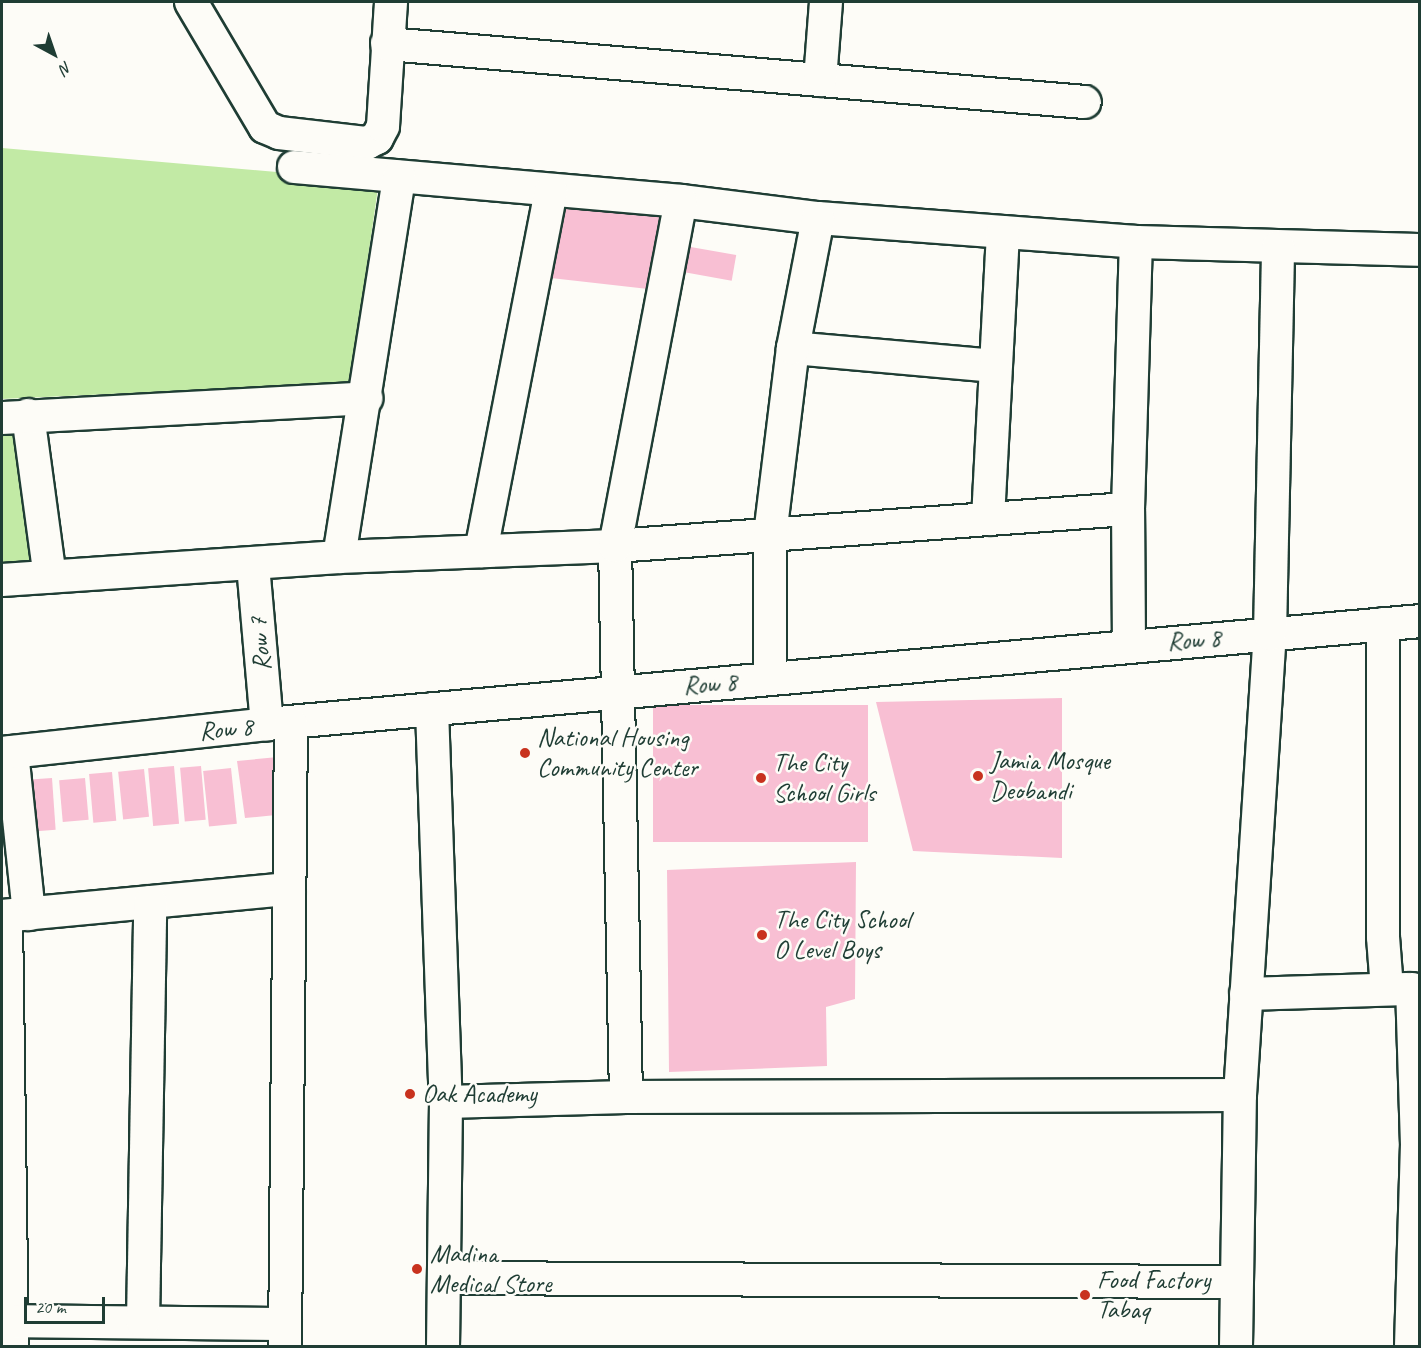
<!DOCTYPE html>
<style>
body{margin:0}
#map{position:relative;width:1421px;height:1348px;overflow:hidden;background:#fdfcf7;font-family:Caveat,sans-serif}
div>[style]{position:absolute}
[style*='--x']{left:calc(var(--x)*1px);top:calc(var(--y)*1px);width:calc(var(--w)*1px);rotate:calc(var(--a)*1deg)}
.green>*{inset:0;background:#c2eaa5}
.building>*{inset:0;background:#f8bfd3;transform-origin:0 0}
.roads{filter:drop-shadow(2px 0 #1f3d34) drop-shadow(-2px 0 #1f3d34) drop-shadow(0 2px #1f3d34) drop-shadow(0 -2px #1f3d34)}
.minor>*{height:32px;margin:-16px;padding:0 16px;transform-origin:16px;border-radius:16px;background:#fdfcf7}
.dots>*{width:16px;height:16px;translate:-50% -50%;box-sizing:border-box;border:3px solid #fdfcf7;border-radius:50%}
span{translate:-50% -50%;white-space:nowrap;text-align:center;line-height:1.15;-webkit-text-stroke:5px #fdfcf7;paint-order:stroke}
.street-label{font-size:26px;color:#1f3d34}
.poi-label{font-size:26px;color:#1f3d34}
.left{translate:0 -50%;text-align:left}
.frame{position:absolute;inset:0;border:3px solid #1f3d34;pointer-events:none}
.north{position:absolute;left:24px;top:24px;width:60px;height:60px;-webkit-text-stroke:4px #fdfcf7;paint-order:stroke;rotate:140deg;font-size:16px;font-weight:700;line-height:24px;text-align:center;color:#1f3d34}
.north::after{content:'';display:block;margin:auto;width:21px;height:27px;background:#1f3d34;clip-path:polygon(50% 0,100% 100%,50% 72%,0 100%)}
.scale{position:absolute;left:24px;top:1297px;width:81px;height:27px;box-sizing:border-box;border:3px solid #1f3d34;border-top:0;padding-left:8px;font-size:18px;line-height:21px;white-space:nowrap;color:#1f3d34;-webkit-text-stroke:4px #fdfcf7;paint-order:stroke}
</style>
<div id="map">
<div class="green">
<i style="clip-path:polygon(2px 148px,379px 181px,350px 383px,2px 399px)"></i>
<i style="clip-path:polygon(20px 425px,38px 568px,2px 570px,2px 427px)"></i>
</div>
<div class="building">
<i style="clip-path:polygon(552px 191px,680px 202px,657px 290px,542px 277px)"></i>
<i style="left:685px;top:246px;width:52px;height:26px;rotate:10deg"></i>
<i style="clip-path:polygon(1062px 698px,1062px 858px,913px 851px,876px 702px)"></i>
<i style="left:868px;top:705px;width:137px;height:215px;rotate:90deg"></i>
<i style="clip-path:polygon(278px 757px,276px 815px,245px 818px,237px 761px)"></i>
<i style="left:174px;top:766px;width:58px;height:26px;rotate:85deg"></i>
<i style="left:201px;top:766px;width:54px;height:21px;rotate:85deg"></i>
<i style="left:231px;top:768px;width:56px;height:28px;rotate:84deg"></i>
<i style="left:144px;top:769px;width:48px;height:26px;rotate:84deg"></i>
<i style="left:112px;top:772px;width:49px;height:23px;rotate:85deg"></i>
<i style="left:52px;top:778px;width:52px;height:29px;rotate:86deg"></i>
<i style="left:85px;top:778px;width:42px;height:26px;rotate:85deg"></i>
<i style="clip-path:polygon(856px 862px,855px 999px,826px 1007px,827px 1066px,669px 1072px,667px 870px)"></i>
</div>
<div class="roads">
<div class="minor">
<i style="--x:191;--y:2;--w:145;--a:59.4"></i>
<i style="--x:265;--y:127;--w:15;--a:23"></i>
<i style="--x:279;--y:133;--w:89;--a:6.5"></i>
<i style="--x:367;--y:143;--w:11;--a:-27"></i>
<i style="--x:377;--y:138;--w:13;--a:-63"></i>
<i style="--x:383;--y:126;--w:124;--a:-86.3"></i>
<i style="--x:387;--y:44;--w:700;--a:4.75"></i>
<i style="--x:820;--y:80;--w:78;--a:-85.6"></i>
<i style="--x:294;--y:167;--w:388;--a:5"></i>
<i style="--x:681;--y:201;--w:138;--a:7.1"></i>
<i style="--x:818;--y:218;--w:319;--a:4.3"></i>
<i style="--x:1136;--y:242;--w:284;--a:1.6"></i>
<i style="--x:793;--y:348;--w:201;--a:5.1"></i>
<i style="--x:28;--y:415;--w:163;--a:82.3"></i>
<i style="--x:2;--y:418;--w:365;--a:-3.1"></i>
<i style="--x:988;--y:519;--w:287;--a:-87"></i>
<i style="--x:481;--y:551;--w:367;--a:-79"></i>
<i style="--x:339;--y:557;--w:385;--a:-81"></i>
<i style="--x:253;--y:565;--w:160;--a:85"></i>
<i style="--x:2;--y:580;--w:338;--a:-3.9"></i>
<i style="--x:339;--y:557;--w:276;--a:-2.3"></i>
<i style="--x:615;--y:546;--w:514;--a:-4.13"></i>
<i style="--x:1383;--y:624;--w:313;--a:90"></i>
<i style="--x:1383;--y:937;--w:52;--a:85.6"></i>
<i style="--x:1129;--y:646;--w:137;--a:-90.4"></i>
<i style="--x:1128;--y:509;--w:267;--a:-88.3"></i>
<i style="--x:770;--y:679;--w:144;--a:-90"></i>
<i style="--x:770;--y:535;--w:188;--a:-83"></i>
<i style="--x:793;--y:348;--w:132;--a:-79.1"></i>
<i style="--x:432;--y:709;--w:393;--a:88"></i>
<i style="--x:446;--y:1102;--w:244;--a:90.7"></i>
<i style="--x:12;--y:752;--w:163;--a:84"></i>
<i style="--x:2;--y:753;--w:267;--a:-6.2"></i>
<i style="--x:267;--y:724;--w:1158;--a:-5.1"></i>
<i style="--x:2;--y:916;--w:288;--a:-5.4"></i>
<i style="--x:6;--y:916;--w:430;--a:89.2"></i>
<i style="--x:1246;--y:994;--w:161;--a:-1.8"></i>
<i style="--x:626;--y:1097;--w:551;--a:-91.14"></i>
<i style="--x:615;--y:546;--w:351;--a:-79.2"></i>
<i style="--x:446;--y:1102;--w:180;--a:-1.6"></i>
<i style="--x:626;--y:1097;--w:614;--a:-0.19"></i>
<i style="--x:445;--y:1278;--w:791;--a:0.29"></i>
<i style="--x:2;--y:1321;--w:283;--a:0.6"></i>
<i style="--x:143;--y:1322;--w:420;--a:-89"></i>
<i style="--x:285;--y:1346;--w:622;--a:-89.45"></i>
<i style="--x:1236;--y:1346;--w:251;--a:-89.1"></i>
<i style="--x:1240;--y:1095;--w:462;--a:-86.3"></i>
<i style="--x:1270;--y:634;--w:387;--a:-88.8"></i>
<i style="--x:1411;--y:1346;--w:201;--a:-88.3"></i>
<i style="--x:1417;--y:1145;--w:156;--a:-91.8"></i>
</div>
</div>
<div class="dots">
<i style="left:525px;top:753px;background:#c8321e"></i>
<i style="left:978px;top:776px;background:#c8321e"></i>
<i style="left:761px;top:778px;background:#c8321e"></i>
<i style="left:762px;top:935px;background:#c8321e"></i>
<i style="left:410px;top:1094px;background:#c8321e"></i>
<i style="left:417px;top:1269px;background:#c8321e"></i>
<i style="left:1085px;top:1295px;background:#c8321e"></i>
</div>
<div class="street-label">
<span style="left:1194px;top:640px;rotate:-5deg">Row 8</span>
<span style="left:260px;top:644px;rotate:-95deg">Row 7</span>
<span style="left:710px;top:684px;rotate:-5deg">Row 8</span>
<span style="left:226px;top:729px;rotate:-6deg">Row 8</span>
</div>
<div class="poi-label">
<span class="left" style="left:537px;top:753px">National Housing<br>Community Center</span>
<span class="left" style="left:990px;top:776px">Jamia Mosque<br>Deobandi</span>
<span class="left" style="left:773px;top:778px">The City<br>School Girls</span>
<span class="left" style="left:774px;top:935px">The City School<br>O Level Boys</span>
<span class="left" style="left:422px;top:1094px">Oak Academy</span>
<span class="left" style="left:430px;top:1269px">Madina<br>Medical Store</span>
<span class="left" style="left:1097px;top:1295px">Food Factory<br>Tabaq</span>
</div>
<div class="frame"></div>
<div class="north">N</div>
<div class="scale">20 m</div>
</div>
